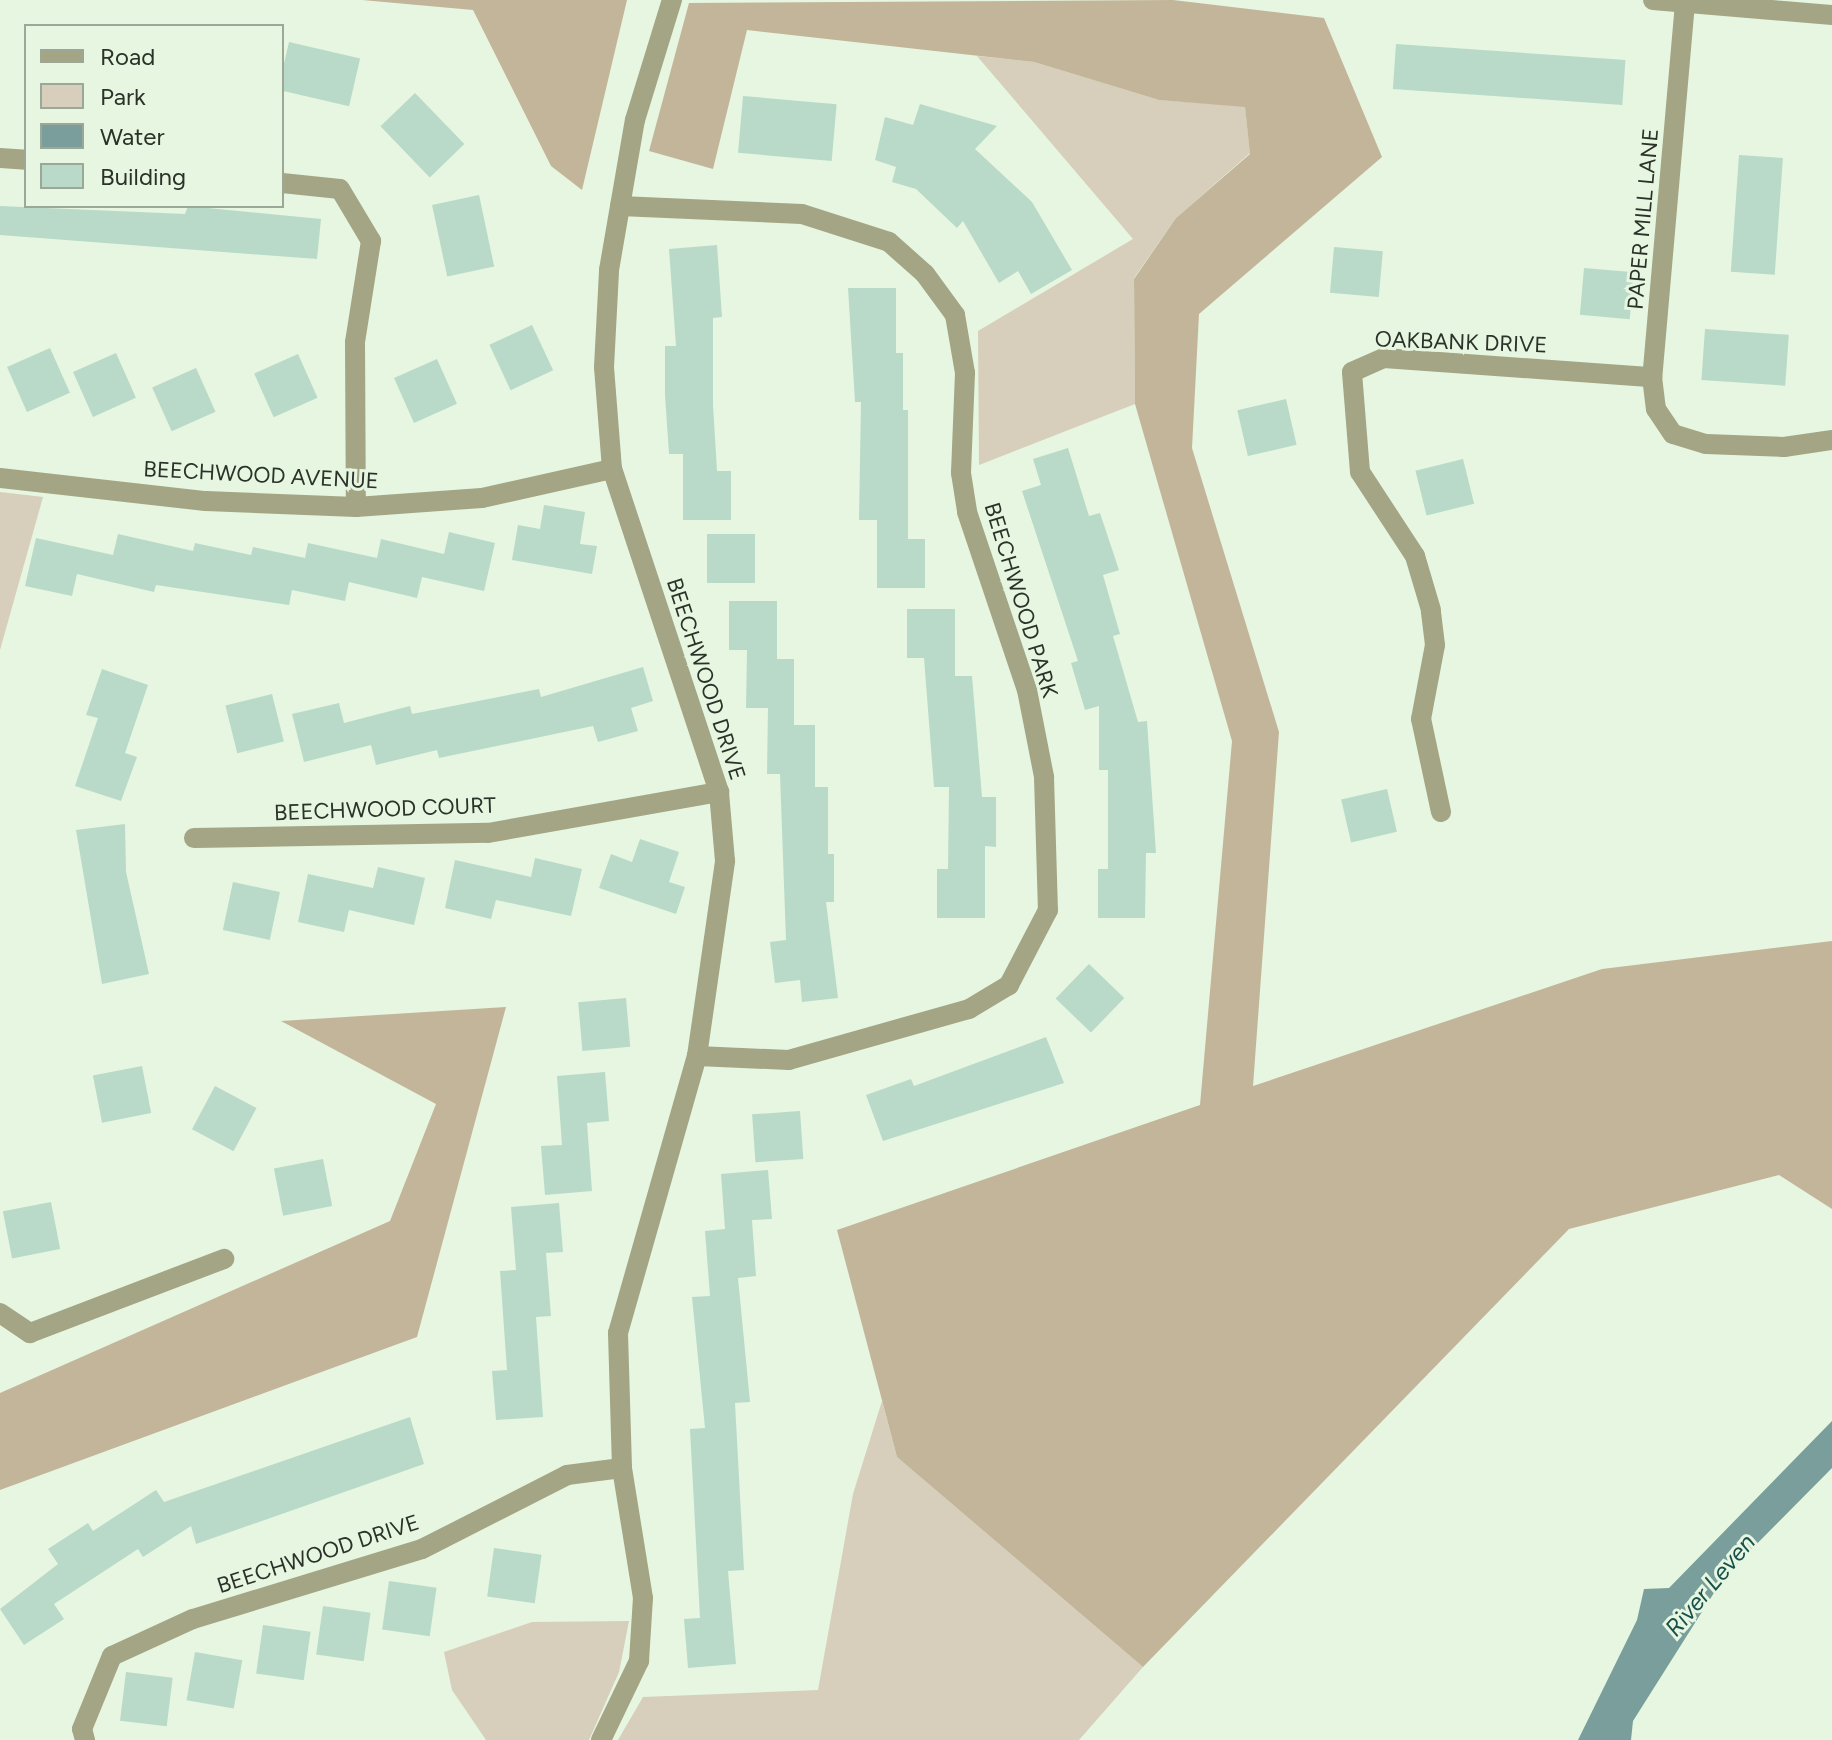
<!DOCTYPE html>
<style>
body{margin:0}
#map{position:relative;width:1832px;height:1740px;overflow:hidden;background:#e6f6e0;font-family:Figtree,sans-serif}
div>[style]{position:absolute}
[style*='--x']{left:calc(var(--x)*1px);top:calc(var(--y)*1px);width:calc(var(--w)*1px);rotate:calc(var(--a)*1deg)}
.green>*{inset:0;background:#d7cebc}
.forest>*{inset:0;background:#c3b599}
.water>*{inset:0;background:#799e9b}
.building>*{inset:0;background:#b9dac9;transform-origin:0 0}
.minor>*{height:20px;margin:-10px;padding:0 10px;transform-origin:10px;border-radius:10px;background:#a3a584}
.tertiary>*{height:20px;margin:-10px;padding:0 10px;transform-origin:10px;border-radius:10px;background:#a3a584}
span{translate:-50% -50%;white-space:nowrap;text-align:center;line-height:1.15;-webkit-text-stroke:6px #e6f6e0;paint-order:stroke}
.street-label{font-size:22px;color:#2b3229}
.water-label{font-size:24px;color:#19504d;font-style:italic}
.legend{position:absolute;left:24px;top:24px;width:260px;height:184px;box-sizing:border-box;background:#e6f6e0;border:2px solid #9ba897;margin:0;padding:10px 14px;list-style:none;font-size:24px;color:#2b3229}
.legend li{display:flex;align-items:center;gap:16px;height:40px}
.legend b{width:40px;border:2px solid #9ba897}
</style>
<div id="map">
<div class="green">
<i style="clip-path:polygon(977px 56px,1034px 62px,1159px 100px,1245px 106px,1250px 153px,1176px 218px,1134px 278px,1135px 404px,979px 465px,978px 331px,1133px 239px)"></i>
<i style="clip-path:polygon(0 492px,43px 497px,0 650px)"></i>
<i style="clip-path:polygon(882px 1401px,897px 1457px,1143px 1667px,1079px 1740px,618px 1740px,643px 1697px,818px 1690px,853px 1494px)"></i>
<i style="clip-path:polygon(629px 1621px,619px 1672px,589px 1740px,486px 1740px,452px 1690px,444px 1652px,532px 1622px)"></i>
</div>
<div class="forest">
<i style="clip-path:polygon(362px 0,627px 0,582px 190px,551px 166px,473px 10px)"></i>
<i style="clip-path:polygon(1173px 0,1324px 18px,1382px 157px,1199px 314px,1192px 448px,1279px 732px,1253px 1086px,1602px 969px,1832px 941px,1832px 1209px,1779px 1175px,1569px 1229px,1143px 1667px,897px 1457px,837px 1230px,1200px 1105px,1232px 741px,1135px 404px,1134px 279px,1176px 218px,1250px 154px,1245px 107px,1159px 100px,1034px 62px,747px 30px,713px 169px,649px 151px,689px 3px)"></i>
<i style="clip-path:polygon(506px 1007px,417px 1337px,0 1490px,0 1393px,390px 1221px,436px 1104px,281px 1021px)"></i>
</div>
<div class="water">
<i style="clip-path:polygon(1832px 1421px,1832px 1468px,1724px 1577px,1633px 1721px,1631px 1740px,1578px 1740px,1637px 1620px,1644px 1589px,1669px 1588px)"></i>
</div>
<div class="building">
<i style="left:289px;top:42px;width:73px;height:49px;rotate:13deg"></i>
<i style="left:1396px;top:44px;width:230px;height:45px;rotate:4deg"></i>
<i style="left:415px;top:93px;width:71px;height:48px;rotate:46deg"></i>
<i style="left:743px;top:96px;width:94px;height:57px;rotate:5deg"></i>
<i style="clip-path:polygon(920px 104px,997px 126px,975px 149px,1032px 202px,1072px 270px,1031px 294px,1018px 271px,999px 283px,963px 221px,957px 228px,916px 189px,892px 182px,896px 167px,875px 160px,885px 117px,913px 125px)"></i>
<i style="left:1739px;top:155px;width:44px;height:117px;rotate:4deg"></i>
<i style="left:479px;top:195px;width:73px;height:48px;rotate:78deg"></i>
<i style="clip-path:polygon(0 206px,185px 214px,188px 206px,321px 219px,317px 259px,0 235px)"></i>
<i style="clip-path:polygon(717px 245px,722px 317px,713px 318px,713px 405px,717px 471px,731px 471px,731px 520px,683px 520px,683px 454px,669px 454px,665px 395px,665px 346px,676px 346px,669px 249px)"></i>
<i style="left:1334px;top:247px;width:49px;height:46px;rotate:5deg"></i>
<i style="left:1584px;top:268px;width:50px;height:47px;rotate:5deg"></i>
<i style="clip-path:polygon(848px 288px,896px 288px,896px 353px,903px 353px,903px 410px,908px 410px,908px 539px,925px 539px,925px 588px,877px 588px,877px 520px,859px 520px,861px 402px,855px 402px)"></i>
<i style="left:532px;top:325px;width:50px;height:47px;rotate:65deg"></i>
<i style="left:1705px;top:329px;width:84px;height:51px;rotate:4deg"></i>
<i style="left:50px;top:348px;width:49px;height:47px;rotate:66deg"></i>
<i style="left:116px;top:353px;width:49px;height:47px;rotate:66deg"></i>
<i style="left:298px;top:354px;width:48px;height:48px;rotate:66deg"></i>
<i style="left:437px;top:359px;width:49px;height:47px;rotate:66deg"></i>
<i style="left:196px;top:368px;width:48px;height:48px;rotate:66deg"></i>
<i style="left:1286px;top:399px;width:47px;height:50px;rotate:77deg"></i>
<i style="clip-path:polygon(1068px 448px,1089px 516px,1100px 513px,1119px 570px,1103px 575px,1120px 634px,1113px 636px,1138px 722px,1147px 721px,1156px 853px,1146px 853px,1145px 918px,1098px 918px,1098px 869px,1108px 869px,1108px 770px,1099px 770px,1099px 706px,1085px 710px,1071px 663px,1078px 661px,1022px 491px,1041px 485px,1033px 459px)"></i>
<i style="left:1463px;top:459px;width:46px;height:49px;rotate:76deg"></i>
<i style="clip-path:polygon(544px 505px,585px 512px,580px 544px,597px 546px,592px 574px,512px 560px,518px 525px,540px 529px)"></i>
<i style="clip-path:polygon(449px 532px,495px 543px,484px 591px,422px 577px,417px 598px,349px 582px,345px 601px,292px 590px,289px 605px,156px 585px,154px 592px,77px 574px,72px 596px,25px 586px,36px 538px,113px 555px,118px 534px,193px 551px,195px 543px,251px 555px,253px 547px,305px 558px,308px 543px,377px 558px,381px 539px,444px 554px)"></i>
<i style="left:707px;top:534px;width:48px;height:49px"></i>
<i style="clip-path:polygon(729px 601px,777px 601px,777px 659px,794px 659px,794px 725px,815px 725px,815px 787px,828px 787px,828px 854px,834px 854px,834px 902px,826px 902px,838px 998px,802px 1002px,800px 980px,775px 983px,770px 942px,786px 940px,780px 774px,767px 774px,768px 708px,746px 708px,747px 650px,729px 650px)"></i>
<i style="clip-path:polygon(907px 609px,955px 609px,955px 676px,972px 676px,982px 797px,996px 797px,996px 847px,985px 846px,985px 918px,937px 918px,937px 869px,948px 869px,949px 787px,934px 787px,924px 658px,907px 658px)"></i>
<i style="clip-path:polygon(643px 667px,653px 701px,631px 708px,638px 731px,598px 742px,593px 726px,439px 758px,437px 750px,376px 765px,371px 745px,304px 762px,292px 714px,339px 703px,344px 723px,410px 706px,412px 714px,539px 689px,541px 697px)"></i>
<i style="clip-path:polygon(102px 669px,148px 685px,125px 753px,137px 757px,121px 801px,75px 786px,98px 718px,86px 715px)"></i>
<i style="left:272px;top:694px;width:49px;height:48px;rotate:76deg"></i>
<i style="left:1387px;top:789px;width:44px;height:47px;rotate:77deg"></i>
<i style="clip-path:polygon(125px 824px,126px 872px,149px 974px,102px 984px,76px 830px)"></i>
<i style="clip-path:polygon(640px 839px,679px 852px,669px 882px,685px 887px,676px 914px,599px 888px,611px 854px,632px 862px)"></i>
<i style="clip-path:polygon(535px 858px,582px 869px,571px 916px,496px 900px,491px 919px,445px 908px,455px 860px,531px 877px)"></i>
<i style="clip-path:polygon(378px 867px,425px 878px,414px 925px,349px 910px,344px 932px,298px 922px,308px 874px,373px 888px)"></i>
<i style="left:233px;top:882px;width:48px;height:49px;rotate:12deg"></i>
<i style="left:1089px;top:964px;width:49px;height:48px;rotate:44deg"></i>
<i style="left:626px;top:998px;width:49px;height:48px;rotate:85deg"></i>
<i style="clip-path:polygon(1046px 1037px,1064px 1083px,883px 1141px,866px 1095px,911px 1079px,914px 1086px)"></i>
<i style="left:142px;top:1066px;width:48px;height:50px;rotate:79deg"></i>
<i style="clip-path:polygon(605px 1072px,609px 1121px,587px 1123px,592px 1191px,545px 1195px,541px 1146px,562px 1145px,557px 1076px)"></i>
<i style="left:215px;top:1086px;width:47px;height:49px;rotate:28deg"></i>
<i style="left:800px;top:1111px;width:48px;height:48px;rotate:86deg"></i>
<i style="left:323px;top:1159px;width:48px;height:50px;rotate:79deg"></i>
<i style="clip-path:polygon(768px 1170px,772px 1219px,752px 1220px,756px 1276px,738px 1278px,750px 1402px,735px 1403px,744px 1570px,728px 1571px,736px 1664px,688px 1668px,684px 1619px,700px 1618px,690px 1429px,705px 1428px,692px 1297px,710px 1296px,705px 1231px,725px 1229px,721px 1174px)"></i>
<i style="left:51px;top:1202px;width:48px;height:49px;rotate:79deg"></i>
<i style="clip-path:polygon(559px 1203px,563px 1252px,546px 1253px,551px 1316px,536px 1317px,543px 1417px,496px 1420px,492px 1371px,507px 1370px,500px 1271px,516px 1270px,511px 1207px)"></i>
<i style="clip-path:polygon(410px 1417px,424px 1464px,196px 1544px,191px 1526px,143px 1557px,138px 1549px,54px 1604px,64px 1619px,24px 1645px,0 1609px,58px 1564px,48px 1549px,88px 1523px,93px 1531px,156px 1490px,164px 1502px)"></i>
<i style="left:494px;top:1548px;width:48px;height:49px;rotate:8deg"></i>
<i style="left:389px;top:1581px;width:48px;height:49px;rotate:8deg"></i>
<i style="left:323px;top:1606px;width:48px;height:49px;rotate:8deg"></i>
<i style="left:263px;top:1625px;width:48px;height:49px;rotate:8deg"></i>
<i style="left:195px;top:1652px;width:48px;height:49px;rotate:10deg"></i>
<i style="left:126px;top:1672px;width:47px;height:49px;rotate:7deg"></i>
</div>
<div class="minor">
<i style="--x:1685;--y:3;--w:375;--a:95"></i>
<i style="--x:1652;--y:377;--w:32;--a:83"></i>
<i style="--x:1656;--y:409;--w:30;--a:56"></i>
<i style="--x:1673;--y:434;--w:34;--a:17"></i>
<i style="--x:1706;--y:444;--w:78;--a:2.2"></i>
<i style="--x:1784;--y:447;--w:49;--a:-8.3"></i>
<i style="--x:0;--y:158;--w:26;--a:4"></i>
<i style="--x:282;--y:183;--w:58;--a:5.9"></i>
<i style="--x:340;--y:189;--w:61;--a:59.2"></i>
<i style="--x:371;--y:241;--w:102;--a:99"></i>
<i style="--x:355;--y:342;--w:165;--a:89.7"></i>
<i style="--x:620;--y:206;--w:182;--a:2.5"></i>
<i style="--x:802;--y:214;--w:91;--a:17.8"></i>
<i style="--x:889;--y:242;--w:48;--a:41.6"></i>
<i style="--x:925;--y:274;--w:51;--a:53.8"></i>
<i style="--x:955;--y:315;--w:59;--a:80.2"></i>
<i style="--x:965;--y:373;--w:100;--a:92.3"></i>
<i style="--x:961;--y:473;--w:39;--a:81"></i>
<i style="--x:967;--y:512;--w:188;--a:71.4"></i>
<i style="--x:1027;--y:690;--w:89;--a:78.9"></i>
<i style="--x:1044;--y:777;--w:133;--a:88.3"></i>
<i style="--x:1048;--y:910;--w:85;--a:117.5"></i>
<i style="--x:1009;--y:985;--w:47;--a:149"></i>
<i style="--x:969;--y:1009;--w:187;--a:164.2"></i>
<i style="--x:789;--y:1060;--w:92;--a:-177.5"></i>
<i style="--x:0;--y:478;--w:207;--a:6.4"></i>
<i style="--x:206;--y:501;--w:150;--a:2.3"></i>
<i style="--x:356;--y:507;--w:126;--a:-4.1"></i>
<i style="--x:482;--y:498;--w:133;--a:-12.6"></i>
<i style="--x:1441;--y:812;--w:95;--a:-102.1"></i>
<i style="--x:1421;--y:719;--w:75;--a:-79.3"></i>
<i style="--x:1435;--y:645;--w:35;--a:-97"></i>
<i style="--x:1431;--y:610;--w:56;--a:-106.5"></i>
<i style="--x:1415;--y:556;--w:100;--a:-123.2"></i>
<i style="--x:1360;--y:472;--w:100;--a:-94.6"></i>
<i style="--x:1352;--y:372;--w:35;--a:-24"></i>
<i style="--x:1384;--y:358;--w:269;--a:4.1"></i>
<i style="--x:194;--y:838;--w:294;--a:-1"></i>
<i style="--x:488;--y:833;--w:235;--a:-10.1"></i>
<i style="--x:0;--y:1313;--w:36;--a:34"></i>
<i style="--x:30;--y:1333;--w:208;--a:-20.9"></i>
<i style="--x:85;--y:1740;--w:11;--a:-105"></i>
<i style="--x:82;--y:1729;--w:79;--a:-67.7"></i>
<i style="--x:112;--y:1656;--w:89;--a:-24.6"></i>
<i style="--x:193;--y:1619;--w:239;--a:-17"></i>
<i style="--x:422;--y:1549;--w:163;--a:-27"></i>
<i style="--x:567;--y:1475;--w:55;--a:-7.3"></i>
<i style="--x:601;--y:1740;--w:88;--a:-64.3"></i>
<i style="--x:639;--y:1661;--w:63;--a:-86.4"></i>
<i style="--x:643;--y:1598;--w:132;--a:-99.2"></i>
<i style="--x:622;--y:1468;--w:135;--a:-91.7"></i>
<i style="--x:618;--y:1333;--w:288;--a:-74.1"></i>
<i style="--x:697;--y:1056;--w:197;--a:-81.8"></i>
<i style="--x:725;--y:861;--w:69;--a:-95"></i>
<i style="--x:719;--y:792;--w:340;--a:-108.3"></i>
<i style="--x:612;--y:469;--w:102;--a:-94.5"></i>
<i style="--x:604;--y:367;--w:97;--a:-87"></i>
<i style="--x:609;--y:270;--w:152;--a:-80.2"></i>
<i style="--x:635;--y:120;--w:126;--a:-72.9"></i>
</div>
<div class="tertiary">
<i style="--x:1653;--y:0;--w:180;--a:4.8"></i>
</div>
<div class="street-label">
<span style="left:1643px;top:219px;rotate:-85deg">PAPER MILL LANE</span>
<span style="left:1461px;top:342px;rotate:2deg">OAKBANK DRIVE</span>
<span style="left:261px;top:475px;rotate:3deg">BEECHWOOD AVENUE</span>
<span style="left:1021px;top:600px;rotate:73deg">BEECHWOOD PARK</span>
<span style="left:706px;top:679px;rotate:72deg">BEECHWOOD DRIVE</span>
<span style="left:385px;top:809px;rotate:-2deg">BEECHWOOD COURT</span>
<span style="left:318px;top:1554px;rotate:-18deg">BEECHWOOD DRIVE</span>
</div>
<div class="water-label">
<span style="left:1710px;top:1585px;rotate:-50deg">River Leven</span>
</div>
<ul class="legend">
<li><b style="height:10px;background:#a3a584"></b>Road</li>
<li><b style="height:22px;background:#d7cebc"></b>Park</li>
<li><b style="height:22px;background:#799e9b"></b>Water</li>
<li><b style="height:22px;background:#b9dac9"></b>Building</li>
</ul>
</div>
